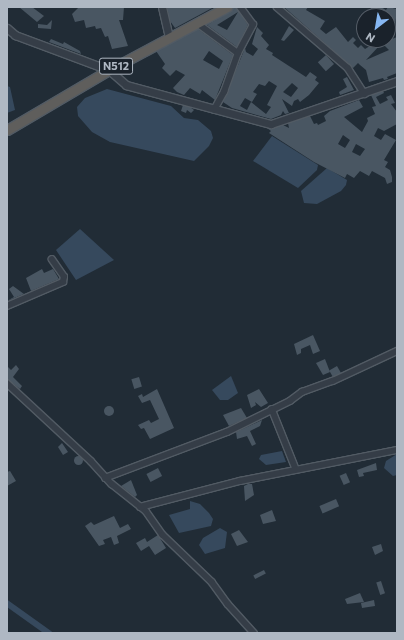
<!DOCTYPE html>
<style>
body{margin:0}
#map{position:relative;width:404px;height:640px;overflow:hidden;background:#212c36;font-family:Commissioner,sans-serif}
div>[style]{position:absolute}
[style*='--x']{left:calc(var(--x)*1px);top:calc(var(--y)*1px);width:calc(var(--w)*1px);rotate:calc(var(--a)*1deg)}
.water>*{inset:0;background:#36495d}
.canal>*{height:5.5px;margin:-2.75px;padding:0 2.75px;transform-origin:2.75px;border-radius:2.75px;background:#36495d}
.building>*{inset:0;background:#495662;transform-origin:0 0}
.round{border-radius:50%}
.roads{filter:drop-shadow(1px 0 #525b64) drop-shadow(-1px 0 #525b64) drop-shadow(0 1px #525b64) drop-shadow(0 -1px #525b64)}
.minor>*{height:5.5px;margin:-2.75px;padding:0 2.75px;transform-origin:2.75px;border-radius:2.75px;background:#353d47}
.tertiary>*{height:7px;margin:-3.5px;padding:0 3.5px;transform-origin:3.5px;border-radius:3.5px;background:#353d47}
.trunk>*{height:9px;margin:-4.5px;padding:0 4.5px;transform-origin:4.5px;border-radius:4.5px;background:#5f5e5c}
span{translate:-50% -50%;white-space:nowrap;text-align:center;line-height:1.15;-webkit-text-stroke:3px #1a222b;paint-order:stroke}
.shield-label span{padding:1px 3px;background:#1a222b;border:1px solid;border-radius:3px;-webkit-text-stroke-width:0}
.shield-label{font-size:11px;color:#afb8c3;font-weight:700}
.frame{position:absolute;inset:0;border:8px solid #afb8c3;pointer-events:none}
.north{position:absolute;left:356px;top:8px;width:40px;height:40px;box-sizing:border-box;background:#1a222b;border:1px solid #565e68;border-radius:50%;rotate:211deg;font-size:11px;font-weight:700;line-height:16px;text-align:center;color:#afb8c3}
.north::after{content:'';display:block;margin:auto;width:14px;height:18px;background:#86b7f2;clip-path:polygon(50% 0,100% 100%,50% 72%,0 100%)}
</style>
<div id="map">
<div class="water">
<i style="clip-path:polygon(7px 86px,10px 87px,15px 110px,7px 113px)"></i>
<i style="clip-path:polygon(107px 89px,171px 106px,184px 118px,198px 120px,211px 131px,213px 138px,209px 146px,194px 161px,110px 142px,92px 132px,78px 116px,77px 107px,85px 98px)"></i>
<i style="clip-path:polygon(272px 136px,318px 165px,317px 170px,298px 188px,253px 161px)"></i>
<i style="clip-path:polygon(327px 168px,347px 180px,346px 185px,341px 191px,317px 204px,304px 203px,301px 191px)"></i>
<i style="clip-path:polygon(80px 229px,114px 260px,76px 280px,56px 250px)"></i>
<i style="clip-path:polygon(231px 376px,238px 393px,228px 400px,220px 400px,212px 390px)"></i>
<i style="clip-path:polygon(282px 451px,286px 462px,266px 465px,259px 459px,261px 455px)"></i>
<i style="clip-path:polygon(397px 454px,397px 475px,393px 476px,384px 468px,386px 461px)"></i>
<i style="clip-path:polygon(190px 501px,200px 504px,209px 513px,213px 519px,211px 526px,179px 533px,169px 515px,190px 509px)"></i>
<i style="clip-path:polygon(220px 528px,227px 532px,225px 548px,205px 554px,199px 545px,203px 538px)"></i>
</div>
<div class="canal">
<i style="--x:7;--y:603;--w:52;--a:35.5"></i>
</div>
<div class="building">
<i style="clip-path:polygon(19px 7px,32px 7px,44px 16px,37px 22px)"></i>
<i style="clip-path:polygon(79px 7px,124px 7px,123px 20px,119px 20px,128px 46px,112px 49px,108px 36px,105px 37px,101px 28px,96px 29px,95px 26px,86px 28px,84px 20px,75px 22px,72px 14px)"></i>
<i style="clip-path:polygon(167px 7px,214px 7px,175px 28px,170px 21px)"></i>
<i style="clip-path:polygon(evenodd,233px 7px,236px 7px,248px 25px,237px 47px,207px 25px,230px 12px,233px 7px,238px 12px,227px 30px,217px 25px,238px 12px)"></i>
<i style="clip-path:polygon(284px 7px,308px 7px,306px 10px,325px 21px,320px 29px,326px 34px,336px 27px,348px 42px,353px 37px,356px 40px,353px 43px,358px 48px,361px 45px,365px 49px,378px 41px,381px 44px,366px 60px,389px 50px,382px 43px,397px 37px,397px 73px,387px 77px,388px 79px,384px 80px,383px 78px,369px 82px,366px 70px,360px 65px,358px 63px,353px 68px)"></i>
<i style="clip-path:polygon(372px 7px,381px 7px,386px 10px,388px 7px,397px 9px,395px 27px,388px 23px,388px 16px,379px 16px,370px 10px)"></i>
<i style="clip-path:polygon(52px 20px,51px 29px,38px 28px,38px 24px,47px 25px)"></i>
<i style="clip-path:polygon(289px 26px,294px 30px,284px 41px,281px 40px)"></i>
<i style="clip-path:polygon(evenodd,257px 27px,263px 33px,261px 36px,269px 45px,266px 49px,273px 53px,272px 55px,306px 77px,310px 72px,317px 77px,315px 80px,319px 83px,309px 95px,300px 102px,298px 99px,294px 101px,292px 106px,282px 99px,289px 113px,285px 114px,283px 111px,281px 115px,271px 119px,232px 108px,223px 102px,245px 48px,246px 52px,253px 56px,258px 49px,252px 44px,257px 27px,269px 81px,277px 86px,267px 105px,271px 107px,266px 114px,251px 102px,247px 110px,240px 106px,245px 98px,252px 102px,257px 94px,253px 92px,259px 84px,265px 86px,269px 81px,257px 27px,292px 83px,298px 88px,291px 97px,283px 92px,292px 83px)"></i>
<i style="clip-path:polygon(evenodd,198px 29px,233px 55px,215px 100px,202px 90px,200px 94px,190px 88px,184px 95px,177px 92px,173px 88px,185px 75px,176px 70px,170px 76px,162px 68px,165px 64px,156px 51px,198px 29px,209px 51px,223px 61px,219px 69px,203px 60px,209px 51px)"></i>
<i style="clip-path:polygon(51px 39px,63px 44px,64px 42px,80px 51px,81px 54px,49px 42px)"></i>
<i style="left:326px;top:55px;width:12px;height:11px;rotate:48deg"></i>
<i style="clip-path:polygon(347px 77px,354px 90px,340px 95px,339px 92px,347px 87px,343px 79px)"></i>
<i style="clip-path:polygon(evenodd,383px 91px,384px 93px,376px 97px,380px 104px,388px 100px,386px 97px,391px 95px,395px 103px,391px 104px,397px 112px,397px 124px,384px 131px,378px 128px,374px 136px,381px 140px,385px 134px,396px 140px,384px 160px,388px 162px,385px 167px,390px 170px,392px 177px,392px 182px,387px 184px,385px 178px,372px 171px,369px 176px,360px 171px,354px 178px,347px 174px,345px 178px,314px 162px,269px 133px,271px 131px,267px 128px,283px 125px,289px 128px,288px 123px,310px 116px,314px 124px,317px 123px,318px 125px,326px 121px,324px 116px,330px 111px,359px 100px,363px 107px,344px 117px,362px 132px,368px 121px,367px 118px,375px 114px,372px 107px,376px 106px,371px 95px,383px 91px,343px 135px,350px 140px,345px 148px,338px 144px,343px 135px,383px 91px,356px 144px,365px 149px,360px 156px,352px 152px,356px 144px)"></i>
<i style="clip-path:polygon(183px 105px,190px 107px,194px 110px,191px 113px,187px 110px,186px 113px,181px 111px)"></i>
<i style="clip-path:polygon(42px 269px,44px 273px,53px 269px,59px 279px,31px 291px,26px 278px)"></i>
<i style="clip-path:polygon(13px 286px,24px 294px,7px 301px,14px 297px,9px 289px)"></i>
<i style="clip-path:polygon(313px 335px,320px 351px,313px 354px,310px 345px,301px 349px,301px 353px,297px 355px,294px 344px)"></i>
<i style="clip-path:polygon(325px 359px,330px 372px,323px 375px,316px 363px)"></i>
<i style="clip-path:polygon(16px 365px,19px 369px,13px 377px,22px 386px,20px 389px,7px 379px,7px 366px,11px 370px)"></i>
<i style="left:337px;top:366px;width:8px;height:9px;rotate:60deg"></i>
<i style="left:139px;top:377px;width:10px;height:8px;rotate:73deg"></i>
<i style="clip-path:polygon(157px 389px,174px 428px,150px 439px,144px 428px,141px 429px,138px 425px,149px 420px,151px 423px,159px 419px,150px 400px,142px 403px,138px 396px,142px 394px,143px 397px)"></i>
<i style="clip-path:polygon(259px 389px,268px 403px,261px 407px,255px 402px,256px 405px,251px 408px,247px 395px)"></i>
<i class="round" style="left:104px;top:406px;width:10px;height:10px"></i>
<i style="clip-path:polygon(241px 408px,247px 418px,229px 426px,223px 415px)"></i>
<i style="clip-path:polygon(262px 420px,260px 426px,250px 431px,256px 444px,252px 446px,247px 436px,237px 439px,236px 432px)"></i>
<i style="clip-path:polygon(62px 443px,68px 452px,63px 455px,58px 447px)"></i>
<i class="round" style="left:73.5px;top:455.5px;width:9px;height:9px"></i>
<i style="clip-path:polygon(376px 463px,377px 470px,363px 473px,364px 476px,359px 477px,357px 470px)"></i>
<i style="left:158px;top:468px;width:9px;height:13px;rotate:63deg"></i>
<i style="clip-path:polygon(10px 471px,16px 481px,7px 486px,7px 472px)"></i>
<i style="left:346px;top:473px;width:10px;height:7px;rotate:66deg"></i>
<i style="clip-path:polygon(131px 480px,137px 495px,135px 497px,121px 486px)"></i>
<i style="clip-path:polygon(248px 484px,252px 484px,254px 495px,245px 501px,244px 486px)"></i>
<i style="left:336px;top:499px;width:8px;height:18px;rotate:67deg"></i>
<i style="clip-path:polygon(272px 510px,276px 521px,263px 524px,260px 515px)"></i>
<i style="clip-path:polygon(114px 516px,120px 528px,128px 524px,131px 529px,117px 536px,119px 543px,114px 545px,111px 537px,103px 540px,105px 544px,99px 546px,85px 526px,91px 522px,94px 525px)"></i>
<i style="clip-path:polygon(239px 530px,248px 542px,237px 546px,231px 534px)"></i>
<i style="clip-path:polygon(158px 535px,166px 548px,155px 555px,149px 546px,141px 551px,136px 543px,145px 538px,147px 542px)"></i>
<i style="clip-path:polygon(381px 544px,383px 551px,375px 555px,372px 547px)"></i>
<i style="left:264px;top:570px;width:4px;height:12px;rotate:63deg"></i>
<i style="left:381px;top:581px;width:13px;height:5px;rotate:72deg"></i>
<i style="clip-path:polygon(360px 593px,364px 602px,347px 604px,345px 599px)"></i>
<i style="clip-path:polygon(374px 600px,375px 606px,362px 608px,361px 603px)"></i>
</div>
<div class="roads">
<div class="minor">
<i style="--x:277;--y:7;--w:94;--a:40.7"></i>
<i style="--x:348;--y:68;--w:31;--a:57"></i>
<i style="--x:197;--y:23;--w:51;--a:36.2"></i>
<i style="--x:238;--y:53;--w:32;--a:-62"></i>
<i style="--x:253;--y:25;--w:22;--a:-126"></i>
<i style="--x:214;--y:110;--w:21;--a:-61"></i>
<i style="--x:224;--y:92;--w:41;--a:-70.3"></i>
<i style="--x:7;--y:306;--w:61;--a:-23.2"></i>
<i style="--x:63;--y:282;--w:5;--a:-79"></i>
<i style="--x:64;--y:277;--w:21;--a:-125"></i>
<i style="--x:7;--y:383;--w:115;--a:42.9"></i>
<i style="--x:91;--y:461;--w:31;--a:48"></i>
<i style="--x:112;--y:484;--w:43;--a:38.5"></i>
<i style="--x:146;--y:511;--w:29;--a:55"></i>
<i style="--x:163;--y:535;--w:68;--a:43.8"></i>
<i style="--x:212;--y:582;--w:27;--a:54"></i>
<i style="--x:228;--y:604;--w:39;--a:48"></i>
<i style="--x:272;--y:409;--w:65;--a:68.2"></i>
<i style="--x:105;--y:478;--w:130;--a:-20.7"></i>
<i style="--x:227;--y:432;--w:70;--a:-26.2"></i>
<i style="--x:290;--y:401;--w:15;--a:-37"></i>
<i style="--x:302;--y:392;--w:33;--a:-20"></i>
<i style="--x:333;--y:381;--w:71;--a:-25.1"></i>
<i style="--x:140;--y:507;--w:103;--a:-14.6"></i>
<i style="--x:240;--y:481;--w:160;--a:-11.2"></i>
</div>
<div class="tertiary">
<i style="--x:162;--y:7;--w:32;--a:77"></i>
<i style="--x:7;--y:28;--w:11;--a:41"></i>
<i style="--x:15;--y:35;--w:100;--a:20.4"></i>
<i style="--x:109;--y:70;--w:23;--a:41"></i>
<i style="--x:126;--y:85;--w:150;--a:15.1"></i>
<i style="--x:271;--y:124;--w:133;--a:-18.8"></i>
</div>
<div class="trunk">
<i style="--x:7;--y:130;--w:118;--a:-30.5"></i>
<i style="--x:109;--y:70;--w:134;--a:-28.1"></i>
</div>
</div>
<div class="shield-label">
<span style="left:116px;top:66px">N512</span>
</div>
<div class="frame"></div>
<div class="north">N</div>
</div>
